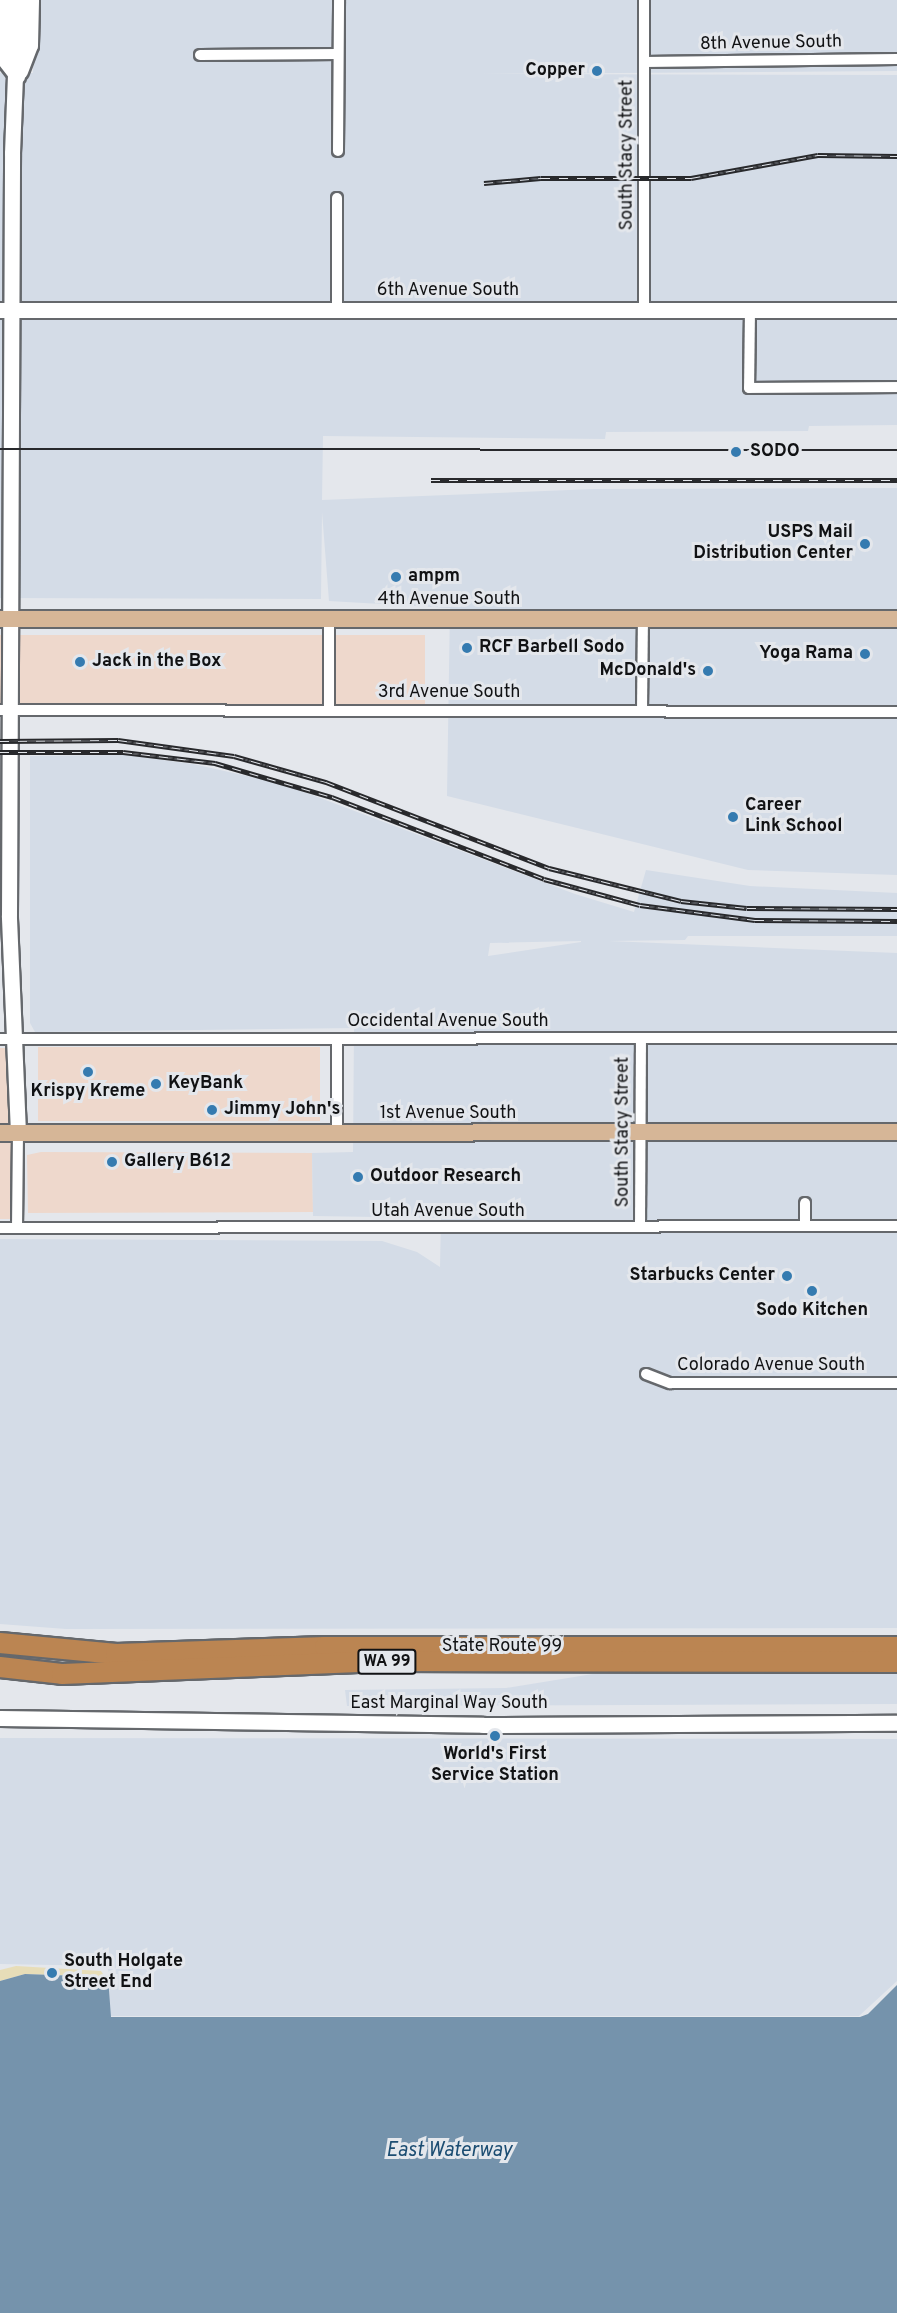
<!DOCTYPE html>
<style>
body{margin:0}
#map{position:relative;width:897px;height:2313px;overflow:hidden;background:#e4e7ec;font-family:Overpass,sans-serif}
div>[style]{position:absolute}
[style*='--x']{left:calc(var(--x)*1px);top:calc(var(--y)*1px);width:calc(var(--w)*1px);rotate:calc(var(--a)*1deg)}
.commercial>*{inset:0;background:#eed8cc;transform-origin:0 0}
.built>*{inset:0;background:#d4dce7}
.sand>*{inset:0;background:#e7ddb8}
.water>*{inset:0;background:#7593ac}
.roads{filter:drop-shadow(2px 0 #65686c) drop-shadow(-2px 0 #65686c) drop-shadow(0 2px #65686c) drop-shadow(0 -2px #65686c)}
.street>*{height:10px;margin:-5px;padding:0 5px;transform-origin:5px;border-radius:5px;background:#fff}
.secondary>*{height:15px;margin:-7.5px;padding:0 7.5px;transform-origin:7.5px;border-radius:7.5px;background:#fff}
.primary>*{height:16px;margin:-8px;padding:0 8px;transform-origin:8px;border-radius:8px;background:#d6b697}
.highway>*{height:20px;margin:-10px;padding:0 10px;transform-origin:10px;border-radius:10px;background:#bb8552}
.tram>*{height:1.5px;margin:-0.75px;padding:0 0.75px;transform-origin:0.75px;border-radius:0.75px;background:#28292c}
.rail>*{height:5px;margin-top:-2.5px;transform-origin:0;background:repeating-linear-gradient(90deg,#e4e7ec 0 9px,#28292c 0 18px);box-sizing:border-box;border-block:2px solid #28292c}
.dots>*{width:16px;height:16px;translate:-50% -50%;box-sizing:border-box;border:3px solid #e4e7ec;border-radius:50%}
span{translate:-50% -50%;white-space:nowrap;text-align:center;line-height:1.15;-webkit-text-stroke:6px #e4e7ec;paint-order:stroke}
.shield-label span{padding:2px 4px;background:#e4e7ec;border:2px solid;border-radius:4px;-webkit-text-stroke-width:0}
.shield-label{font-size:16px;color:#111214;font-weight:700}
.street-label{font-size:18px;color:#111214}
.poi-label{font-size:18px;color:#111214;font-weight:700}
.right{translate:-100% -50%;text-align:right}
.left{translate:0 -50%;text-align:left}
.water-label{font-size:20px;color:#1c4d72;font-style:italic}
</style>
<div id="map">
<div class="commercial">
<i style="left:0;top:635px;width:425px;height:69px"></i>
<i style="left:38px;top:1047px;width:282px;height:74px"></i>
<i style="left:11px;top:1048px;width:171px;height:11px;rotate:90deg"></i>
<i style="clip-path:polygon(41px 1152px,312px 1153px,313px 1212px,28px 1213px,27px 1155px)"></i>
</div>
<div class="built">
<i style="clip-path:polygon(35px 0,897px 0,897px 71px,480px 74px,897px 75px,897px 425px,809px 426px,808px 431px,606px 432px,605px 439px,323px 436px,322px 500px,594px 489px,897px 488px,897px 875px,748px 870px,447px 796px,450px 608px,329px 601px,322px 512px,321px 599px,0 598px,0 73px,33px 73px)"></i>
<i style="clip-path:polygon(evenodd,126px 755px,193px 764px,283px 784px,575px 894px,634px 912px,646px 870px,750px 886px,897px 893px,897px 936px,688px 936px,685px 940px,609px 941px,897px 953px,897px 1628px,66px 1629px,0 1624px,0 1239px,382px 1241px,417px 1252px,440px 1267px,441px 1218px,313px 1216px,312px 1153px,353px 1152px,354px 1028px,35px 1032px,30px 1023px,30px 756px,126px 755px,581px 941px,581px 942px,488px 956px,490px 943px,581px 941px)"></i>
<i style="clip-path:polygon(605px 1672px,897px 1672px,897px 1704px,347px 1706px,345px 1690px,506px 1688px)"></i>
<i style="clip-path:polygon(0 1738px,897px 1739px,897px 1981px,859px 2016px,109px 2016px,108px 1966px,0 1964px)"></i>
</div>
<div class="sand">
<i style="clip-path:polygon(16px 1966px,101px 1971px,105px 1977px,25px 1974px,0 1981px,0 1970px)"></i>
</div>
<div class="water">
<i style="clip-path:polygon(25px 1974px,108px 1977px,111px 2017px,860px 2017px,868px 2014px,897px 1985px,897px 2313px,0 2313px,0 1981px)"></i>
</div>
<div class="roads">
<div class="street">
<i style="--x:200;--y:55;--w:138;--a:-0.4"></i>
<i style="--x:645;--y:62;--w:252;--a:-0.7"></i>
<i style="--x:338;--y:151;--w:151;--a:-89.6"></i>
<i style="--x:337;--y:198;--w:113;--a:90"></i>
<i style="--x:644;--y:310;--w:310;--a:-90"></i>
<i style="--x:750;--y:310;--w:78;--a:90.7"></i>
<i style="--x:749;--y:388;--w:148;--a:-0.4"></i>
<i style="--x:329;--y:619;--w:90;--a:90"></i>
<i style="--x:0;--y:710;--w:897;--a:0.13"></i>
<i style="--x:642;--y:710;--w:91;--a:-89.4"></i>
<i style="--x:0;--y:1039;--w:897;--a:-0.06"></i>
<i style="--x:337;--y:1039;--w:94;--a:90"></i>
<i style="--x:805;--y:1203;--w:23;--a:90"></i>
<i style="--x:640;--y:1226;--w:187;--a:-89.7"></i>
<i style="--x:0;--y:1228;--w:897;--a:-0.13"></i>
<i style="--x:17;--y:1228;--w:95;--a:-89.4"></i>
<i style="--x:646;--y:1374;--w:26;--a:21"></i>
<i style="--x:670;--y:1383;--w:227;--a:0"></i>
</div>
<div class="secondary">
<i style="--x:4;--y:0;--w:58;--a:91"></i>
<i style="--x:3;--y:58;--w:23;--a:52"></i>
<i style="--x:20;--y:71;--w:28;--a:-69"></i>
<i style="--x:30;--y:45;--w:45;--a:-88.7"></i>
<i style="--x:0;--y:310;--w:897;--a:0"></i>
<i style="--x:18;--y:1133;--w:218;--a:-92.4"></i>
<i style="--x:9;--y:915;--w:762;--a:-89.77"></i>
<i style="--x:12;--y:153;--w:153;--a:-87.8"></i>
<i style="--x:0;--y:1718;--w:483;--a:0.8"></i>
<i style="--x:483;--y:1725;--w:414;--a:-0.3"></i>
</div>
<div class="primary">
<i style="--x:0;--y:619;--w:897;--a:0"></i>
<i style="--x:0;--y:1133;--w:897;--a:-0.06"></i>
</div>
<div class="highway">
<i style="--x:0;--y:1643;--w:117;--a:5.4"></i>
<i style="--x:116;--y:1654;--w:209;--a:-1.9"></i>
<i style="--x:325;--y:1647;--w:572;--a:0"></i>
<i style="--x:0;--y:1667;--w:62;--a:6.4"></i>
<i style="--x:62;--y:1674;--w:328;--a:-2.3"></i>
<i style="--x:390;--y:1661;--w:507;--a:0.11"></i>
</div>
</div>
<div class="tram">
<i style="--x:0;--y:449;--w:897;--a:0.06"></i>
</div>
<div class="rail">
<i style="--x:484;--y:183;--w:57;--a:-5"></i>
<i style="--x:541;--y:178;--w:150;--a:0"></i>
<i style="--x:691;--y:178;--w:129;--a:-10.3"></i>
<i style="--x:818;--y:155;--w:79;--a:0.7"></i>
<i style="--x:431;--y:480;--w:466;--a:0"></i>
<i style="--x:0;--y:741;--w:118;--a:-0.5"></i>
<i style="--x:118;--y:740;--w:117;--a:7.9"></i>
<i style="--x:234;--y:756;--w:96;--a:15.8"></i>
<i style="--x:326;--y:782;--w:239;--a:21.1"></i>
<i style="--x:549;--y:868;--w:136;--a:14"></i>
<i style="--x:681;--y:901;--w:66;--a:6.1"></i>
<i style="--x:747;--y:908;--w:150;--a:0.4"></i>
<i style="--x:0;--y:752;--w:123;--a:0"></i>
<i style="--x:123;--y:752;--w:93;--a:6.8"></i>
<i style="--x:215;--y:763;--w:122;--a:16.2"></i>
<i style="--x:332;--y:797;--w:227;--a:21.1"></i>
<i style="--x:544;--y:879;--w:99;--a:15.2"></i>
<i style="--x:640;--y:905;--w:116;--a:7.4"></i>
<i style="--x:755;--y:920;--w:142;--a:0.4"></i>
</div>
<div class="dots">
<i style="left:597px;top:71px;background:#357bb0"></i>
<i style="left:736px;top:452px;background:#357bb0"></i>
<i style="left:865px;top:544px;background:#357bb0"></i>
<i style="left:396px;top:577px;background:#357bb0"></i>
<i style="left:467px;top:648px;background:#357bb0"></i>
<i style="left:865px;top:654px;background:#357bb0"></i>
<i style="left:80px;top:662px;background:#357bb0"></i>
<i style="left:708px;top:671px;background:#357bb0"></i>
<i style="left:733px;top:817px;background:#357bb0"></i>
<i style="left:88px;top:1072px;background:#357bb0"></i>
<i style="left:156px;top:1084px;background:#357bb0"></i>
<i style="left:212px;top:1110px;background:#357bb0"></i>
<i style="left:112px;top:1162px;background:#357bb0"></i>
<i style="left:358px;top:1177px;background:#357bb0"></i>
<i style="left:787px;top:1276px;background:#357bb0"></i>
<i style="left:812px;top:1291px;background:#357bb0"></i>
<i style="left:495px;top:1736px;background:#357bb0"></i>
<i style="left:52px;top:1973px;background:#357bb0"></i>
</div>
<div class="shield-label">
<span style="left:387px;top:1662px">WA 99</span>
</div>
<div class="street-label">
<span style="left:771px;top:44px;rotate:-1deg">8th Avenue South</span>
<span style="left:628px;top:155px;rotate:-90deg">South Stacy Street</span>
<span style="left:448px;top:291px">6th Avenue South</span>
<span style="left:449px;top:600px">4th Avenue South</span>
<span style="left:449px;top:693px">3rd Avenue South</span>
<span style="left:448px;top:1022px">Occidental Avenue South</span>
<span style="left:448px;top:1114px">1st Avenue South</span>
<span style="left:624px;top:1132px;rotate:-90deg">South Stacy Street</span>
<span style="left:448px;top:1212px">Utah Avenue South</span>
<span style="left:771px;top:1366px">Colorado Avenue South</span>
<span style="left:502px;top:1647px">State Route 99</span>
<span style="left:449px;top:1704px">East Marginal Way South</span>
</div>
<div class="poi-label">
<span class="right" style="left:585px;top:71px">Copper</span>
<span class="left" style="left:750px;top:452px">SODO</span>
<span class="right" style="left:853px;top:544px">USPS Mail<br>Distribution Center</span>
<span class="left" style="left:408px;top:577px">ampm</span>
<span class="left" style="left:479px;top:648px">RCF Barbell Sodo</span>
<span class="right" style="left:853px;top:654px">Yoga Rama</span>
<span class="left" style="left:92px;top:662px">Jack in the Box</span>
<span class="right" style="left:696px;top:671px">McDonald's</span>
<span class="left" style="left:745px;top:817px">Career<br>Link School</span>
<span class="left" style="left:168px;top:1084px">KeyBank</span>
<span style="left:88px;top:1092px">Krispy Kreme</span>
<span class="left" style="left:224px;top:1110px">Jimmy John's</span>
<span class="left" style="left:124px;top:1162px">Gallery B612</span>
<span class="left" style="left:370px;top:1177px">Outdoor Research</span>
<span class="right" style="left:775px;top:1276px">Starbucks Center</span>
<span style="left:812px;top:1311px">Sodo Kitchen</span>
<span style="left:495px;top:1766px">World's First<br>Service Station</span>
<span class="left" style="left:64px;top:1973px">South Holgate<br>Street End</span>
</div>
<div class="water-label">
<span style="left:449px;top:2151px">East Waterway</span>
</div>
</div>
